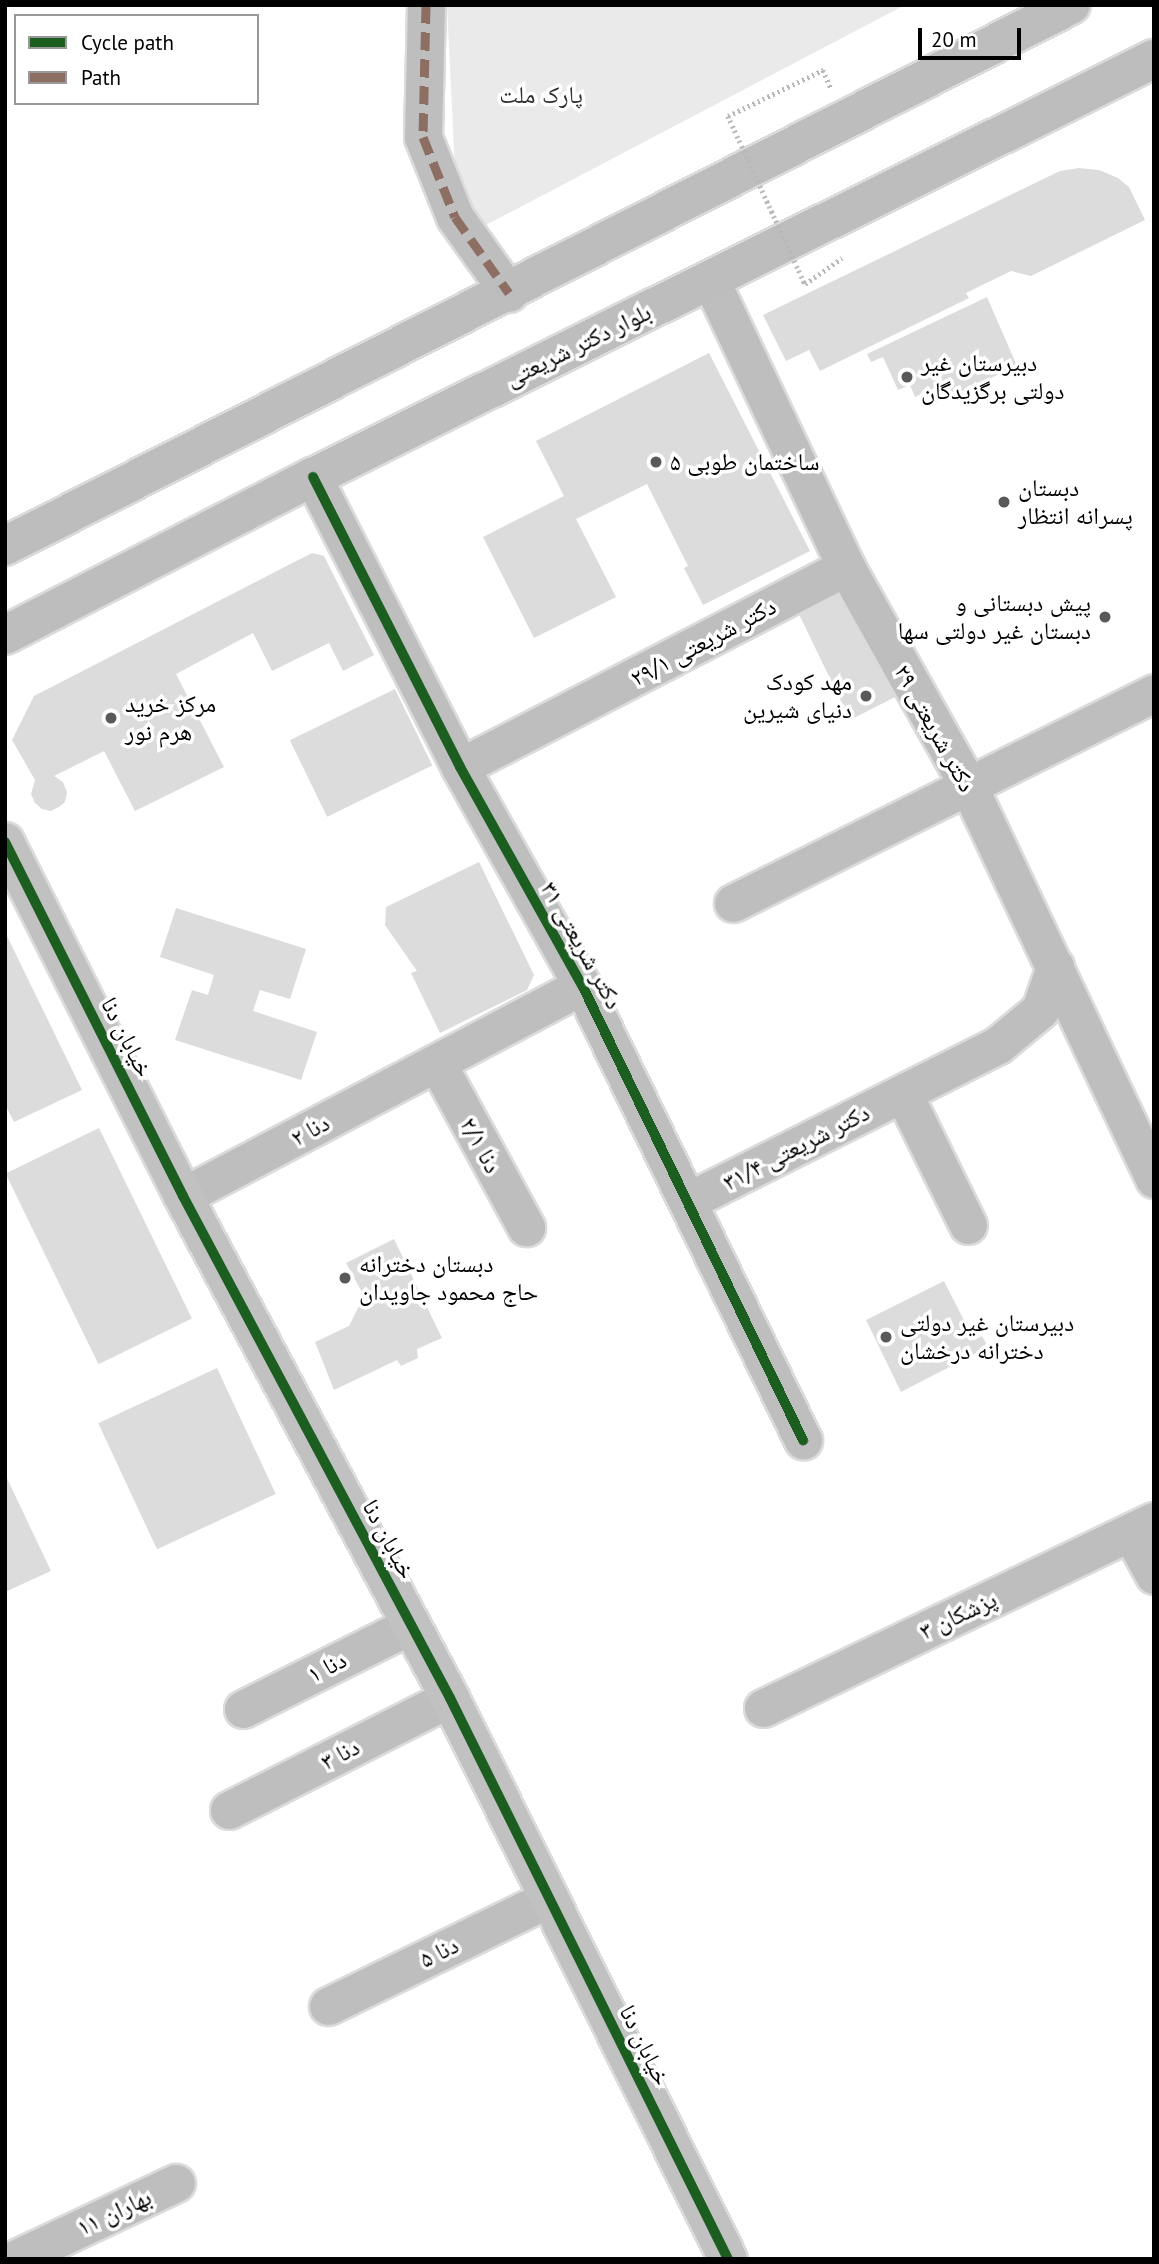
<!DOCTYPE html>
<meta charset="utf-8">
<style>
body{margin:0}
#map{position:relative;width:1159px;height:2264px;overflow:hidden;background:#fff;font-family:"PT Sans","Noto Naskh Arabic",sans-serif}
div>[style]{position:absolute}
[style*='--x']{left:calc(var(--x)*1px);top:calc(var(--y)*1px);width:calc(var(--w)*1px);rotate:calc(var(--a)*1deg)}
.green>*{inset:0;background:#eaeaea}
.building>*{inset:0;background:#dcdcdc;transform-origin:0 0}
.path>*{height:4.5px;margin-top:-2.25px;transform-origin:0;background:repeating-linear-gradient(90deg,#b8b8b8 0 2px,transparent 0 5.5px)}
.roads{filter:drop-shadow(2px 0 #dbdbdb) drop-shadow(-2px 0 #dbdbdb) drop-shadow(0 2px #dbdbdb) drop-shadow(0 -2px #dbdbdb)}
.street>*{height:37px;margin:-18.5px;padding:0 18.5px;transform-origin:18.5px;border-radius:18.5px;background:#bebebe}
.secondary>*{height:38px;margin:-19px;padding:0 19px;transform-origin:19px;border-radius:19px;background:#c1c1c1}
.primary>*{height:38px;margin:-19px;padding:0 19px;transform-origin:19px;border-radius:19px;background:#bdbdbd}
.path-bridge>*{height:4.5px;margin-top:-2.25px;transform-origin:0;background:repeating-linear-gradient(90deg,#b8b8b8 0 2px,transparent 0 5.5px)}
.quiet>*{height:9px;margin-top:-4.5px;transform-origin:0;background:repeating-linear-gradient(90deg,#8d6e63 0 18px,transparent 0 27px)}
.cycleway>*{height:10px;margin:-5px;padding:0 5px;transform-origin:5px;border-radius:5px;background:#1b5e20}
.dots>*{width:19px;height:19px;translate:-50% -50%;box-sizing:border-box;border:4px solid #fff;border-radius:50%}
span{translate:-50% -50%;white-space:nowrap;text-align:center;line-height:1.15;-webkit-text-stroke:7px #fff;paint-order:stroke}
.park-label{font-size:24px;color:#2f2f2f}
.street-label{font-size:24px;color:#000}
.poi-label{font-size:24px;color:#000}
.left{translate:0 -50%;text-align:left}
.right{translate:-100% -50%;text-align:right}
.frame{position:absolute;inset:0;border:7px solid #000;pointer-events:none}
.legend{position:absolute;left:14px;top:14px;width:245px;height:91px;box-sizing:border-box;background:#fff;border:2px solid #999;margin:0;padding:9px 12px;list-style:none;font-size:21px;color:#000}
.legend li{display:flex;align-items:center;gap:14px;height:35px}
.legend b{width:35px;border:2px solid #999}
.scale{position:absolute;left:918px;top:28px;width:103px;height:32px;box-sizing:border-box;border:4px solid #000;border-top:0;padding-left:9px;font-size:21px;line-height:24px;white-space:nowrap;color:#000;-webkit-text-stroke:5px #fff;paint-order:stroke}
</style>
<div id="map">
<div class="green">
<i style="clip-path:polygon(447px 5px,905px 5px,484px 226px,455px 171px)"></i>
</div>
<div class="building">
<i style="clip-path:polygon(1079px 168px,1099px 170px,1118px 178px,1129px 187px,1145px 220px,1031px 276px,1011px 271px,966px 293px,969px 298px,820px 371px,809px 350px,786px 361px,763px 315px,1060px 171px)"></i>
<i style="clip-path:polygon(987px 297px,1017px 366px,936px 403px,929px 390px,915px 397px,910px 385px,898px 390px,883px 357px,871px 362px,867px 354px)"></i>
<i style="clip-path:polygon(709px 353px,810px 551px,703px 605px,684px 568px,688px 566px,647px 484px,576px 519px,616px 597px,534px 638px,483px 537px,564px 496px,536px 441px)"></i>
<i style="clip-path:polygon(312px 553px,324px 556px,374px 655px,343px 671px,329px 643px,272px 671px,253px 633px,176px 674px,224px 767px,135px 811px,104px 751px,54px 776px,63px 782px,67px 792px,65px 802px,59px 807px,51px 811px,42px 809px,35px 803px,31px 794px,35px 780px,12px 740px,34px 696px)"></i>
<i style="clip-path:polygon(829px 591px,850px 594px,899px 695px,850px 720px,796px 608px)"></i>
<i style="left:395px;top:689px;width:85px;height:117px;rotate:64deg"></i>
<i style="clip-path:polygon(479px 862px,534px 975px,527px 990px,440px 1033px,411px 973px,417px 971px,385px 925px,386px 907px)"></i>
<i style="clip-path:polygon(176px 908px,306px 949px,290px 999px,260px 990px,253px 1011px,317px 1032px,301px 1080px,175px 1040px,192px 990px,208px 995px,214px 975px,160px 957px)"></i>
<i style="clip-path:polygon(5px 932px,82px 1090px,14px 1122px,5px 1104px)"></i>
<i style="left:99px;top:1128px;width:212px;height:104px;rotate:64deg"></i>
<i style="clip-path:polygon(394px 1239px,442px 1338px,417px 1349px,418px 1358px,401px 1366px,397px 1360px,334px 1390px,315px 1342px,349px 1326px,364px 1296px,346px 1263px)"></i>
<i style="clip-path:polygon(944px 1281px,974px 1340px,982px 1336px,988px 1347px,901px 1392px,866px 1320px)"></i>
<i style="left:217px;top:1368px;width:139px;height:131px;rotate:65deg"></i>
<i style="clip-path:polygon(5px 1474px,51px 1571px,5px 1592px)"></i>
</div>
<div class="path">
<i style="--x:728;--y:116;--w:106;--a:-25.8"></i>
<i style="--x:823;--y:70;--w:20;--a:66"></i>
<i style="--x:805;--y:284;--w:45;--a:-35.1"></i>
</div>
<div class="roads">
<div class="street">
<i style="--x:426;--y:5;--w:132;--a:91.3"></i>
<i style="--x:423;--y:137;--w:86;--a:68.2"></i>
<i style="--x:455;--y:217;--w:93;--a:54.6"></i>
<i style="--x:710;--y:279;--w:318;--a:64.7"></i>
<i style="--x:846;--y:567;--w:250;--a:60.8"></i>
<i style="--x:968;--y:785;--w:436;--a:64.7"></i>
<i style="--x:313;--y:477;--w:325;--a:63.1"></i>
<i style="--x:460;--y:767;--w:252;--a:60.8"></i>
<i style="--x:583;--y:987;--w:504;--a:64.1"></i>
<i style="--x:460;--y:767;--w:435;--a:-27.4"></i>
<i style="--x:733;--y:903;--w:470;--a:-26.5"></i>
<i style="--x:437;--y:1063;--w:187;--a:61.5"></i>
<i style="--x:903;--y:1093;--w:147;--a:63.8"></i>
<i style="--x:183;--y:1196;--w:433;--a:-27.8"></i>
<i style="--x:688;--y:1201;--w:347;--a:-26.7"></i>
<i style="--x:998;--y:1045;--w:55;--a:-39.8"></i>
<i style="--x:1040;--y:1010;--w:46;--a:-70.8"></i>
<i style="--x:1131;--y:1533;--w:48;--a:61.3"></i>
<i style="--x:763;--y:1708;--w:433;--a:-25.6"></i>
<i style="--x:243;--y:1709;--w:188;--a:-26.6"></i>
<i style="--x:229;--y:1810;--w:248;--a:-26.9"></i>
<i style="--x:328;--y:2006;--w:246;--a:-26"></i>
<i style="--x:15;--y:2259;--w:178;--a:-25.3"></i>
</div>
<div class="secondary">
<i style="--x:5;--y:842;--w:396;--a:63.3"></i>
<i style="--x:183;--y:1196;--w:569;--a:61.99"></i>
<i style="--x:450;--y:1698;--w:626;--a:63.64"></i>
</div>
<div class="primary">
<i style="--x:5;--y:546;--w:1195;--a:-26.91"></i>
<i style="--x:5;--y:635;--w:346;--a:-27.2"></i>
<i style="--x:313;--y:477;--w:939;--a:-26.43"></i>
</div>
</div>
<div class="path-bridge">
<i style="--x:728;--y:116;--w:185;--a:65.4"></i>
</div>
<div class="quiet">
<i style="--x:426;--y:5;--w:132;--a:91.3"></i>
<i style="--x:423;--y:137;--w:86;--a:68.2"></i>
<i style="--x:455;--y:217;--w:93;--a:54.6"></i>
</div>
<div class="cycleway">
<i style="--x:313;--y:477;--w:325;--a:63.1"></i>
<i style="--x:460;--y:767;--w:252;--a:60.8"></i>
<i style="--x:583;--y:987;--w:504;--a:64.1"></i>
<i style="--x:5;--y:842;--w:396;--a:63.3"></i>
<i style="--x:183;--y:1196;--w:569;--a:61.99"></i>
<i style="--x:450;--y:1698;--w:626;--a:63.64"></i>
</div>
<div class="dots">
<i style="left:907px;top:377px;background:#595959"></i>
<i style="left:656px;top:462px;background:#595959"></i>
<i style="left:1004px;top:502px;background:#595959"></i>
<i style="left:1105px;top:617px;background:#595959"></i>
<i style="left:866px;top:696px;background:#595959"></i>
<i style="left:111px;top:718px;background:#595959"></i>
<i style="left:345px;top:1278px;background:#595959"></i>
<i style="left:886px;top:1337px;background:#595959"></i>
</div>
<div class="park-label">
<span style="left:541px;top:95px">پارک ملت</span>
</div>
<div class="street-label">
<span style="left:578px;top:345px;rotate:-26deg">بلوار دکتر شریعتی</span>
<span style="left:703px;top:642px;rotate:-28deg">۲۹/۱ دکتر شریعتی</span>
<span style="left:935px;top:728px;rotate:61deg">۲۹ دکتر شریعتی</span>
<span style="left:582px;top:945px;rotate:61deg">۳۱ دکتر شریعتی</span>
<span style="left:127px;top:1037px;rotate:63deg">خیابان دنا</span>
<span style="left:310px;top:1130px;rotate:-28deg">۲ دنا</span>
<span style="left:481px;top:1145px;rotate:62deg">۲/۱ دنا</span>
<span style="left:796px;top:1147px;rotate:-27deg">۳۱/۴ دکتر شریعتی</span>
<span style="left:389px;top:1539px;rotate:62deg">خیابان دنا</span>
<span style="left:958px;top:1615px;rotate:-25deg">۳ پزشکان</span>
<span style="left:327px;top:1667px;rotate:-27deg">۱ دنا</span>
<span style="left:340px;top:1754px;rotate:-27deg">۳ دنا</span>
<span style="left:439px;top:1952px;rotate:-26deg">۵ دنا</span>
<span style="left:645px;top:2045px;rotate:64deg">خیابان دنا</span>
<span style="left:114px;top:2212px;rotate:-25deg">۱۱ بهاران</span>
</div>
<div class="poi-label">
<span class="left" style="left:921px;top:377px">دبیرستان غیر<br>دولتی برگزیدگان</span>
<span class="left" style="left:670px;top:462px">ساختمان طوبی ۵</span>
<span class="left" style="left:1018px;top:502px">دبستان<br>پسرانه انتظار</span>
<span class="right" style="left:1091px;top:617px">پیش دبستانی و<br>دبستان غیر دولتی سها</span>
<span class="right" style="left:852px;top:696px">مهد کودک<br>دنیای شیرین</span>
<span class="left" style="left:125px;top:718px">مرکز خرید<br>هرم نور</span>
<span class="left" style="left:359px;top:1278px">دبستان دخترانه<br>حاج محمود جاویدان</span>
<span class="left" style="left:900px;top:1337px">دبیرستان غیر دولتی<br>دخترانه درخشان</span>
</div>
<div class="frame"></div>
<ul class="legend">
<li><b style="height:9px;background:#1b5e20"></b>Cycle path</li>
<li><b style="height:9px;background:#8d6e63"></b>Path</li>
</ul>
<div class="scale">20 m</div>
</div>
